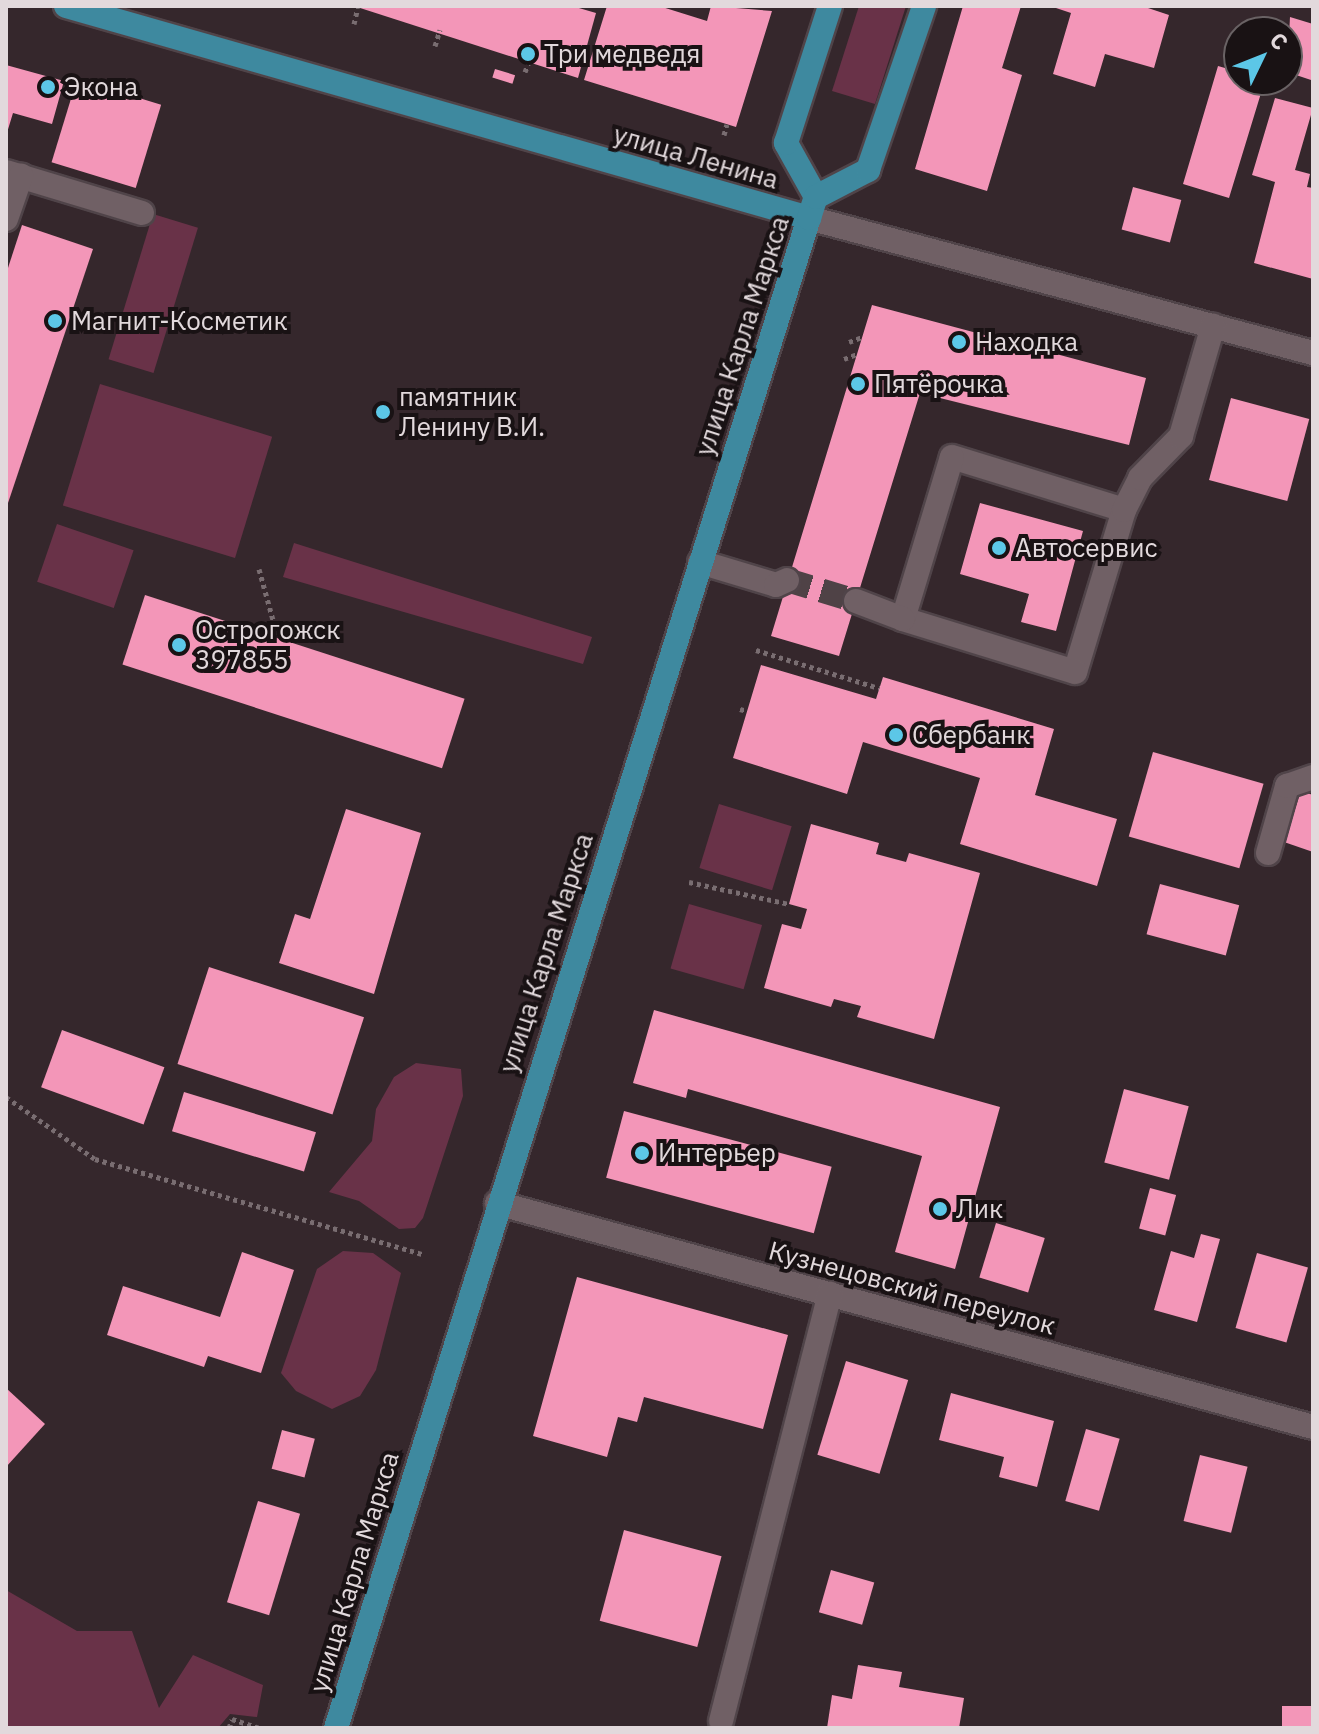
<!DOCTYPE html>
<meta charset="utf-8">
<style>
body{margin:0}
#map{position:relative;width:1319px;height:1734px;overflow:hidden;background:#35272c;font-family:"IBM Plex Sans",sans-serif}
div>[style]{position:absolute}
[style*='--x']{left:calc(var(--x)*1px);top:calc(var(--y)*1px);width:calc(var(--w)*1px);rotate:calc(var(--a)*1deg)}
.green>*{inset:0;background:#693248;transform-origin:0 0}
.building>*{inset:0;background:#f396b8;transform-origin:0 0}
.minor-tunnel>*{height:24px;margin-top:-12px;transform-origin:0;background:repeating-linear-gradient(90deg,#4f4246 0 24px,transparent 0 36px)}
.path>*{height:5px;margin-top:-2.5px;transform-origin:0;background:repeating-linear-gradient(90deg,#796d71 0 4px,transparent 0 8px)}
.roads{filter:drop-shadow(2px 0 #504449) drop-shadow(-2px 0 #504449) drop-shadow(0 2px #504449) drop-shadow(0 -2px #504449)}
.minor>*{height:24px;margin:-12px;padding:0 12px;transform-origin:12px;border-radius:12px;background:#706065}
.major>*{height:24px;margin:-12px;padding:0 12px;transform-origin:12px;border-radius:12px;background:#3e899f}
.dots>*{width:22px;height:22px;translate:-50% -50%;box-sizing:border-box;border:4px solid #191214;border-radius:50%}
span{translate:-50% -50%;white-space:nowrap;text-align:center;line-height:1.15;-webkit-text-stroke:8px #191214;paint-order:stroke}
.poi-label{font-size:26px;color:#e2d9dc}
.left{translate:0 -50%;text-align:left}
.street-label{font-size:26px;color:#e2d9dc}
.frame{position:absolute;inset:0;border:8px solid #e2d9dc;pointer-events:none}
.north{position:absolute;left:1223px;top:16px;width:80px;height:80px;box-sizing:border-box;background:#191214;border:2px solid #696264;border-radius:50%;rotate:47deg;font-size:22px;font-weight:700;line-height:32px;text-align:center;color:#e2d9dc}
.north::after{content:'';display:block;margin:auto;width:28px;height:36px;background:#5cc7e7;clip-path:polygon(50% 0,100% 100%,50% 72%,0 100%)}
</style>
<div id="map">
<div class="green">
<i style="clip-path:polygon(859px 6px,906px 6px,875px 104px,832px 91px)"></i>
<i style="left:153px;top:214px;width:47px;height:152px;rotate:17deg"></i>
<i style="left:100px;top:384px;width:180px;height:127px;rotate:17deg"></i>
<i style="left:57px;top:524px;width:81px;height:61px;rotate:19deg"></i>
<i style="clip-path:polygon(294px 543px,592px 637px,583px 664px,283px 577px)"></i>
<i style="left:719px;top:804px;width:76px;height:67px;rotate:17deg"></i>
<i style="left:689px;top:904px;width:76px;height:67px;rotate:16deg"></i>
<i style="clip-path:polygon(416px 1063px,461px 1069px,463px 1096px,423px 1218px,415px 1228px,399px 1229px,359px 1201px,329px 1192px,372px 1141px,376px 1109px,394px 1077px)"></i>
<i style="clip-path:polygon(343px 1251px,373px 1253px,401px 1273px,376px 1370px,360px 1396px,332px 1409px,296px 1391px,281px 1373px,317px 1269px)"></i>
<i style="clip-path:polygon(6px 1590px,77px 1631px,132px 1631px,159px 1708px,193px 1655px,263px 1685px,257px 1717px,230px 1714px,218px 1728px,6px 1728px)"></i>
</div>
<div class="building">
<i style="clip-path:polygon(572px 6px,596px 13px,578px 78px,357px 7px)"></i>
<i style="clip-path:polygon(607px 6px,659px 6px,707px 21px,711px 6px,772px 11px,736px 127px,584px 80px)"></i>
<i style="clip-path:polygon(963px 6px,1021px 6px,1002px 68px,1022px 75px,987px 191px,915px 169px)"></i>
<i style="clip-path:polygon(1050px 6px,1142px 6px,1169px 15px,1154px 68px,1105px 54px,1095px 87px,1053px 74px,1071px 13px)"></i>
<i style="clip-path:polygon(1290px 17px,1313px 24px,1311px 80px,1287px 72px)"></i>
<i style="clip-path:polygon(6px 65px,64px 81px,52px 124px,13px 113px,6px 136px)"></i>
<i style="clip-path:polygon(1218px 66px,1239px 72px,1239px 80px,1265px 80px,1229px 198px,1183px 184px)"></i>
<i style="left:495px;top:69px;width:21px;height:9px;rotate:17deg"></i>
<i style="left:77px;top:79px;width:88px;height:87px;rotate:17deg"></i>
<i style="clip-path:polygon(1275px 98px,1313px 108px,1295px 170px,1310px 174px,1307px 187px,1313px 188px,1313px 279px,1254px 263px,1275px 182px,1252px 175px)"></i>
<i style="left:1133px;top:187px;width:50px;height:44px;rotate:15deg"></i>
<i style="clip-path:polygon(22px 225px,93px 249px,7px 506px,6px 274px)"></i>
<i style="clip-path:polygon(872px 305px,1146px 378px,1129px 445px,920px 393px,839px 656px,771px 636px)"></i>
<i style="left:1231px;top:398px;width:81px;height:85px;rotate:15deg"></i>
<i style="clip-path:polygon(980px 503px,1083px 531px,1056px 631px,1021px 622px,1029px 594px,960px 574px)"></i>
<i style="left:145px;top:595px;width:336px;height:73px;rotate:18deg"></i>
<i style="clip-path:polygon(761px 665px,876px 699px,883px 677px,1054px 729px,1035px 795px,1117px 819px,1097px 886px,960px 844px,980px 778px,863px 742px,847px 794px,733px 758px)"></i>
<i style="left:1153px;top:752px;width:115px;height:88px;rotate:16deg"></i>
<i style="clip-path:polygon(1301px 791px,1313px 795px,1313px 852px,1284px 842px)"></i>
<i style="clip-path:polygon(346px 809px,421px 833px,374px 994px,279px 963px,295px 914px,310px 919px)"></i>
<i style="clip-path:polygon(811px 824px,879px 843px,876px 854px,906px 862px,909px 853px,980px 873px,934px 1039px,857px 1017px,861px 1006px,834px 999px,831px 1007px,764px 988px,782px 924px,801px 929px,807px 909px,789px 904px)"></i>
<i style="left:1160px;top:884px;width:82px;height:52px;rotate:15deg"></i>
<i style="left:209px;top:967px;width:163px;height:102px;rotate:18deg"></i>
<i style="clip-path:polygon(654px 1010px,1000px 1107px,955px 1269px,895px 1252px,922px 1156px,688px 1089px,686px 1098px,633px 1083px)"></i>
<i style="left:62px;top:1030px;width:109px;height:61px;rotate:20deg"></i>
<i style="left:1124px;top:1089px;width:67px;height:76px;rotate:15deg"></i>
<i style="left:184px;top:1092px;width:138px;height:41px;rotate:17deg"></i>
<i style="left:624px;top:1111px;width:215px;height:69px;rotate:15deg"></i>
<i style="left:1150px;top:1188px;width:27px;height:42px;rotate:15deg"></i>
<i style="left:996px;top:1223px;width:51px;height:57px;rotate:17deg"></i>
<i style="clip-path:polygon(1201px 1234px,1220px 1239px,1197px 1322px,1154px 1310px,1171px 1251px,1194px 1258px)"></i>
<i style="clip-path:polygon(242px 1252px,294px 1270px,261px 1373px,208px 1356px,204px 1367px,107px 1335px,123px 1286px,220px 1317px)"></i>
<i style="left:1257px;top:1253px;width:53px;height:78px;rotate:16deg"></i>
<i style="clip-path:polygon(577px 1277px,788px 1335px,763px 1429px,644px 1397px,637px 1422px,618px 1417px,607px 1457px,533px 1436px)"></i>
<i style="left:846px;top:1361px;width:65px;height:98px;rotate:17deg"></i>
<i style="clip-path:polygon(6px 1388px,45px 1424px,6px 1467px)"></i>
<i style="clip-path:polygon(951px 1393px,1054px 1421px,1037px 1487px,999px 1477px,1004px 1457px,939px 1440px)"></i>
<i style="left:1086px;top:1429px;width:35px;height:75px;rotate:16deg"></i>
<i style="left:282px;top:1430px;width:34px;height:40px;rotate:15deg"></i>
<i style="left:1200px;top:1455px;width:49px;height:68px;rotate:14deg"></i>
<i style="left:258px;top:1501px;width:44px;height:106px;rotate:17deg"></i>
<i style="left:624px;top:1530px;width:101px;height:94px;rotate:15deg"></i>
<i style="left:831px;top:1570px;width:45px;height:44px;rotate:16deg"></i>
<i style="clip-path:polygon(858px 1665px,902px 1672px,899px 1687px,964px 1698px,959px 1728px,827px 1728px,832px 1695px,852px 1699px)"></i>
<i style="left:1282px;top:1706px;width:31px;height:22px"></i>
</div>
<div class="minor-tunnel">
<i style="--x:787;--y:580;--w:72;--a:16.9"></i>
</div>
<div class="path">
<i style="--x:288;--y:7;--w:1;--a:-90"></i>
<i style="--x:354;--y:24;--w:17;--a:-77"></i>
<i style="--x:435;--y:46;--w:17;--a:-73"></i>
<i style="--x:525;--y:72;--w:9;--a:-69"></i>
<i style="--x:104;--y:88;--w:10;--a:-37"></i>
<i style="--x:133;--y:97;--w:9;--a:-58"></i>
<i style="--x:724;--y:135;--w:11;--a:-75"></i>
<i style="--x:849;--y:342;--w:14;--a:-21"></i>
<i style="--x:844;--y:359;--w:14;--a:-21"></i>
<i style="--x:259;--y:569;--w:72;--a:74.6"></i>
<i style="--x:756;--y:650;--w:129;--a:17.2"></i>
<i style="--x:740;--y:709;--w:7;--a:16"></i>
<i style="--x:689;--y:882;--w:102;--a:12.4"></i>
<i style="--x:6;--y:1097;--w:108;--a:34.9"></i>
<i style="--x:95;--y:1159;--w:341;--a:16.2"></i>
<i style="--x:229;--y:1728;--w:9;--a:-72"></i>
<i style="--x:232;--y:1719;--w:28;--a:18"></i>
</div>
<div class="roads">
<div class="minor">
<i style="--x:6;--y:172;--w:142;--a:16.8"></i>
<i style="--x:809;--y:218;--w:522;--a:15"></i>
<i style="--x:6;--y:219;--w:46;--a:-70.8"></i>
<i style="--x:952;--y:457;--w:180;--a:17.1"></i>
<i style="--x:1124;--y:510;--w:169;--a:106.8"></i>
<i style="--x:1075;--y:672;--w:180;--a:-162.9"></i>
<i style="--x:903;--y:619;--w:169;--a:-73.2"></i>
<i style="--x:1124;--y:510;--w:36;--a:-63"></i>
<i style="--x:1140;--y:478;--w:59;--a:-45.7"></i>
<i style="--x:1181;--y:436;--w:115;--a:-73.8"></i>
<i style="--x:700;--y:562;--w:79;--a:16.8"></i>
<i style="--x:776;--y:585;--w:12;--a:-24"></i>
<i style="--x:856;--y:601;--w:50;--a:21"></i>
<i style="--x:1268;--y:853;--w:70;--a:-74.2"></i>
<i style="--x:1287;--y:786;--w:28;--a:-19"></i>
<i style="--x:497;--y:1203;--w:846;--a:15.35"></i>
<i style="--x:721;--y:1721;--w:441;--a:-75.7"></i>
</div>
<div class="major">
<i style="--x:66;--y:6;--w:773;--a:15.93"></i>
<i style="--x:816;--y:197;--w:62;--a:-119.1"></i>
<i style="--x:786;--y:143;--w:144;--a:-72.2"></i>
<i style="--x:336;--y:1728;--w:1582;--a:-72.61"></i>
<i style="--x:809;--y:218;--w:22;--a:-72"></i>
<i style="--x:816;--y:197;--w:59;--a:-27.4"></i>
<i style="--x:868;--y:170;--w:173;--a:-71.1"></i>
</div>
</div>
<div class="dots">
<i style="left:528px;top:54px;background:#5cc7e7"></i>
<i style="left:48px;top:87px;background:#5cc7e7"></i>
<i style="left:55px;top:321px;background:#5cc7e7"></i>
<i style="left:959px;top:342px;background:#5cc7e7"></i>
<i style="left:858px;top:384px;background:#5cc7e7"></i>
<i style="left:383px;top:412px;background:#5cc7e7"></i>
<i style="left:999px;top:548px;background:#5cc7e7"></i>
<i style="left:179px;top:645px;background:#5cc7e7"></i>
<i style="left:896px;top:735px;background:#5cc7e7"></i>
<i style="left:642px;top:1153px;background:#5cc7e7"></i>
<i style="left:940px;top:1209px;background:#5cc7e7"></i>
</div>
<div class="poi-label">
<span class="left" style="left:544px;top:54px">Три медведя</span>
<span class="left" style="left:64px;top:87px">Экона</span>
<span class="left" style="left:71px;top:321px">Магнит-Косметик</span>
<span class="left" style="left:975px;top:342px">Находка</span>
<span class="left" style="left:874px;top:384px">Пятёрочка</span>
<span class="left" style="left:399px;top:412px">памятник<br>Ленину В.И.</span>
<span class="left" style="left:1015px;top:548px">Автосервис</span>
<span class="left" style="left:195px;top:645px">Острогожск<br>397855</span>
<span class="left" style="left:912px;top:735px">Сбербанк</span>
<span class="left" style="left:658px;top:1153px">Интерьер</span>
<span class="left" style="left:956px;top:1209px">Лик</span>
</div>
<div class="street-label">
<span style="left:696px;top:157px;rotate:16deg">улица Ленина</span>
<span style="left:742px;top:336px;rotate:-72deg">улица Карла Маркса</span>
<span style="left:546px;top:953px;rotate:-72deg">улица Карла Маркса</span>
<span style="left:912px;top:1288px;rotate:15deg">Кузнецовский переулок</span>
<span style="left:354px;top:1572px;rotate:-73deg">улица Карла Маркса</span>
</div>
<div class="frame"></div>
<div class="north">С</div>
</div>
